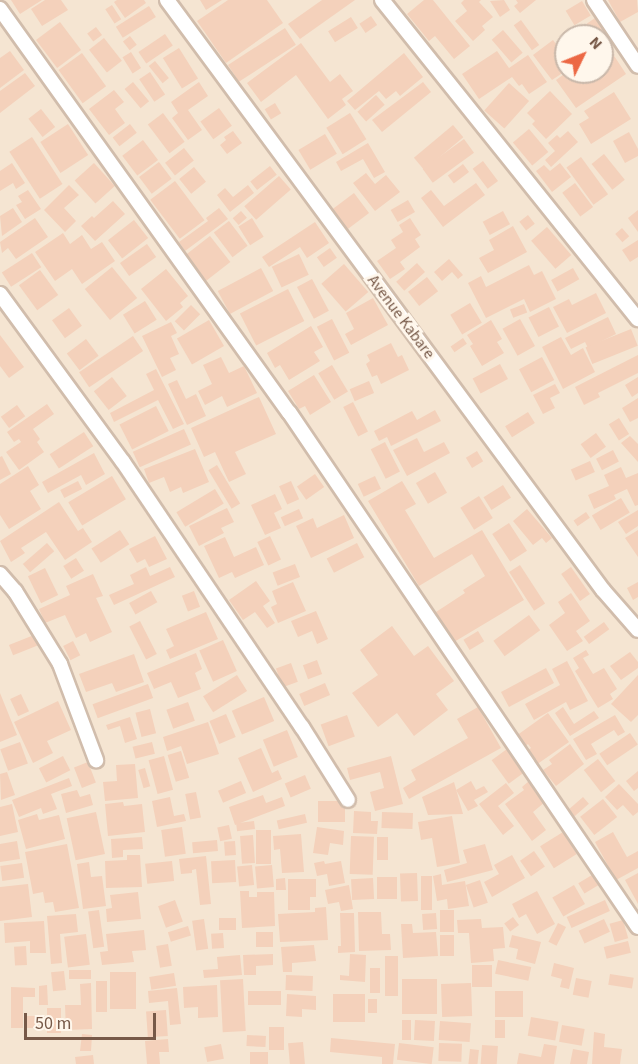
<!DOCTYPE html>
<style>
body{margin:0}
#map{position:relative;width:638px;height:1064px;overflow:hidden;background:#fdf3e4;font-family:"Source Sans 3",sans-serif}
div>[style]{position:absolute}
[style*='--x']{left:calc(var(--x)*1px);top:calc(var(--y)*1px);width:calc(var(--w)*1px);rotate:calc(var(--a)*1deg)}
.residential>*{inset:0;background:#f5e5d2}
.building>*{inset:0;background:#f4d1bb;transform-origin:0 0}
.roads{filter:drop-shadow(2px 0 #d1bdac) drop-shadow(-2px 0 #d1bdac) drop-shadow(0 2px #d1bdac) drop-shadow(0 -2px #d1bdac)}
.minor>*{height:14px;margin:-7px;padding:0 7px;transform-origin:7px;border-radius:7px;background:#fff}
span{translate:-50% -50%;white-space:nowrap;text-align:center;line-height:1.15;-webkit-text-stroke:6px #fff7ec;paint-order:stroke}
.street-label{font-size:16px;color:#775948}
.north{position:absolute;left:554px;top:24px;width:60px;height:60px;box-sizing:border-box;background:#fff7ec;border:2px solid #c9b8aa;border-radius:50%;rotate:47deg;font-size:16px;font-weight:700;line-height:24px;text-align:center;color:#775948}
.north::after{content:'';display:block;margin:auto;width:21px;height:27px;background:#ec6844;clip-path:polygon(50% 0,100% 100%,50% 72%,0 100%)}
.scale{position:absolute;left:24px;top:1013px;width:132px;height:27px;box-sizing:border-box;border:3px solid #775948;border-top:0;padding-left:8px;font-size:18px;line-height:21px;white-space:nowrap;color:#775948;-webkit-text-stroke:4px #fff7ec;paint-order:stroke}
</style>
<div id="map">
<div class="residential">
<i style="clip-path:polygon(evenodd,0 0,638px 0,638px 1064px,0 1064px,0 0,566px 36px,602px 36px,602px 72px,566px 72px,566px 36px)"></i>
</div>
<div class="building">
<i style="clip-path:polygon(11px 0,42px 0,20px 14px)"></i>
<i style="clip-path:polygon(45px 0,61px 0,68px 10px,42px 26px,31px 9px)"></i>
<i style="clip-path:polygon(117px 0,144px 0,146px 3px,125px 18px,114px 2px)"></i>
<i style="clip-path:polygon(200px 0,222px 0,206px 10px)"></i>
<i style="clip-path:polygon(228px 0,267px 0,283px 23px,226px 63px,197px 21px)"></i>
<i style="clip-path:polygon(322px 0,355px 0,300px 39px,288px 24px)"></i>
<i style="clip-path:polygon(424px 0,433px 0,470px 46px,454px 59px,435px 36px,429px 41px,407px 14px)"></i>
<i style="clip-path:polygon(464px 0,481px 0,479px 2px,493px 17px,482px 26px,485px 30px,473px 41px,455px 21px,467px 11px,461px 3px)"></i>
<i style="clip-path:polygon(504px 0,510px 10px,500px 17px,490px 1px)"></i>
<i style="clip-path:polygon(516px 0,536px 0,520px 13px,514px 6px,518px 3px)"></i>
<i style="clip-path:polygon(608px 0,637px 0,638px 12px,620px 22px)"></i>
<i style="left:582px;top:1px;width:17px;height:19px;rotate:59deg"></i>
<i style="left:112px;top:5px;width:17px;height:8px;rotate:57deg"></i>
<i style="left:149px;top:6px;width:13px;height:39px;rotate:58deg"></i>
<i style="left:371px;top:16px;width:11px;height:14px;rotate:56deg"></i>
<i style="left:351px;top:17px;width:13px;height:27px;rotate:58deg"></i>
<i style="clip-path:polygon(595px 18px,603px 31px,596px 36px,573px 36px,572px 34px)"></i>
<i style="left:521px;top:20px;width:31px;height:9px;rotate:54deg"></i>
<i style="left:60px;top:22px;width:35px;height:30px;rotate:53deg"></i>
<i style="left:96px;top:27px;width:10px;height:11px;rotate:53deg"></i>
<i style="left:285px;top:28px;width:20px;height:68px;rotate:57deg"></i>
<i style="left:503px;top:30px;width:30px;height:15px;rotate:49deg"></i>
<i style="left:165px;top:34px;width:14px;height:32px;rotate:56deg"></i>
<i style="left:130px;top:36px;width:11px;height:9px;rotate:52deg"></i>
<i style="left:104px;top:38px;width:29px;height:19px;rotate:52deg"></i>
<i style="clip-path:polygon(553px 40px,562px 52px,554px 58px,564px 72px,552px 80px,533px 55px)"></i>
<i style="clip-path:polygon(301px 43px,330px 82px,340px 74px,353px 91px,342px 99px,346px 105px,328px 119px,296px 75px,261px 102px,247px 83px)"></i>
<i style="clip-path:polygon(607px 45px,626px 74px,576px 108px,556px 80px,567px 72px,602px 72px,602px 48px)"></i>
<i style="left:179px;top:48px;width:36px;height:19px;rotate:58deg"></i>
<i style="clip-path:polygon(10px 51px,24px 70px,0 88px,0 58px)"></i>
<i style="clip-path:polygon(497px 51px,509px 68px,528px 55px,547px 82px,529px 94px,522px 84px,519px 86px,512px 77px,479px 99px,462px 74px)"></i>
<i style="left:131px;top:52px;width:19px;height:10px;rotate:58deg"></i>
<i style="left:82px;top:53px;width:41px;height:29px;rotate:54deg"></i>
<i style="clip-path:polygon(404px 53px,423px 77px,400px 96px,396px 91px,386px 99px,379px 91px,355px 110px,347px 101px)"></i>
<i style="left:155px;top:61px;width:22px;height:8px;rotate:51deg"></i>
<i style="left:150px;top:72px;width:27px;height:13px;rotate:56deg"></i>
<i style="clip-path:polygon(25px 73px,35px 86px,0 113px,0 91px)"></i>
<i style="left:133px;top:82px;width:25px;height:11px;rotate:50deg"></i>
<i style="clip-path:polygon(199px 82px,208px 96px,188px 110px,202px 130px,188px 140px,172px 118px,178px 113px,171px 102px)"></i>
<i style="clip-path:polygon(423px 82px,431px 92px,382px 132px,372px 120px)"></i>
<i style="left:509px;top:83px;width:27px;height:37px;rotate:42deg"></i>
<i style="clip-path:polygon(114px 90px,124px 102px,115px 109px,125px 123px,109px 135px,89px 109px)"></i>
<i style="clip-path:polygon(550px 91px,572px 114px,546px 139px,532px 124px,535px 121px,527px 113px)"></i>
<i style="clip-path:polygon(614px 92px,631px 119px,591px 144px,579px 124px,589px 118px,584px 111px)"></i>
<i style="left:376px;top:95px;width:13px;height:25px;rotate:48deg"></i>
<i style="left:275px;top:103px;width:12px;height:12px;rotate:59deg"></i>
<i style="left:219px;top:108px;width:22px;height:23px;rotate:54deg"></i>
<i style="left:41px;top:109px;width:23px;height:16px;rotate:52deg"></i>
<i style="left:163px;top:113px;width:36px;height:19px;rotate:53deg"></i>
<i style="left:350px;top:113px;width:31px;height:28px;rotate:58deg"></i>
<i style="left:68px;top:124px;width:37px;height:33px;rotate:57deg"></i>
<i style="left:130px;top:124px;width:11px;height:22px;rotate:52deg"></i>
<i style="left:453px;top:125px;width:16px;height:51px;rotate:50deg"></i>
<i style="left:529px;top:129px;width:30px;height:21px;rotate:50deg"></i>
<i style="clip-path:polygon(233px 131px,242px 143px,227px 154px,220px 145px,226px 140px,224px 137px)"></i>
<i style="clip-path:polygon(568px 131px,578px 142px,551px 167px,545px 160px,555px 151px,548px 143px,557px 135px,560px 138px)"></i>
<i style="clip-path:polygon(629px 132px,638px 149px,638px 156px,625px 163px,613px 141px)"></i>
<i style="left:325px;top:134px;width:23px;height:31px;rotate:59deg"></i>
<i style="left:32px;top:137px;width:56px;height:27px;rotate:57deg"></i>
<i style="left:464px;top:139px;width:17px;height:51px;rotate:54deg"></i>
<i style="left:143px;top:140px;width:25px;height:26px;rotate:53deg"></i>
<i style="clip-path:polygon(368px 143px,385px 172px,374px 178px,363px 159px,341px 171px,336px 162px)"></i>
<i style="left:184px;top:148px;width:16px;height:24px;rotate:52deg"></i>
<i style="left:604px;top:154px;width:33px;height:16px;rotate:51deg"></i>
<i style="left:581px;top:157px;width:46px;height:18px;rotate:54deg"></i>
<i style="left:483px;top:161px;width:25px;height:13px;rotate:53deg"></i>
<i style="left:159px;top:162px;width:21px;height:25px;rotate:53deg"></i>
<i style="clip-path:polygon(12px 163px,25px 183px,16px 189px,13px 183px,0 191px,0 171px)"></i>
<i style="left:94px;top:163px;width:31px;height:26px;rotate:48deg"></i>
<i style="clip-path:polygon(560px 163px,571px 177px,552px 192px,536px 171px,544px 165px,550px 171px)"></i>
<i style="left:463px;top:164px;width:10px;height:19px;rotate:53deg"></i>
<i style="left:270px;top:166px;width:11px;height:25px;rotate:52deg"></i>
<i style="left:194px;top:167px;width:19px;height:19px;rotate:51deg"></i>
<i style="clip-path:polygon(366px 173px,375px 184px,386px 175px,400px 192px,375px 211px,353px 183px)"></i>
<i style="left:279px;top:176px;width:18px;height:46px;rotate:49deg"></i>
<i style="left:175px;top:181px;width:49px;height:31px;rotate:53deg"></i>
<i style="clip-path:polygon(476px 183px,485px 195px,443px 227px,421px 198px,431px 190px,444px 206px)"></i>
<i style="left:575px;top:183px;width:30px;height:16px;rotate:53deg"></i>
<i style="clip-path:polygon(69px 185px,79px 195px,64px 208px,76px 221px,65px 232px,44px 210px)"></i>
<i style="clip-path:polygon(248px 185px,254px 193px,230px 212px,217px 195px,225px 188px,233px 197px)"></i>
<i style="clip-path:polygon(28px 190px,41px 209px,25px 219px,16px 205px,22px 202px,18px 196px)"></i>
<i style="left:354px;top:193px;width:25px;height:27px;rotate:53deg"></i>
<i style="left:408px;top:200px;width:14px;height:20px;rotate:60deg"></i>
<i style="clip-path:polygon(113px 201px,125px 214px,95px 241px,81px 226px,92px 216px,94px 218px)"></i>
<i style="clip-path:polygon(13px 208px,22px 222px,2px 236px,0 216px)"></i>
<i style="clip-path:polygon(219px 208px,228px 219px,185px 251px,179px 242px,208px 221px,206px 218px)"></i>
<i style="clip-path:polygon(638px 210px,638px 232px,628px 218px)"></i>
<i style="left:241px;top:211px;width:9px;height:11px;rotate:49deg"></i>
<i style="left:503px;top:211px;width:15px;height:23px;rotate:62deg"></i>
<i style="left:528px;top:215px;width:11px;height:11px;rotate:52deg"></i>
<i style="clip-path:polygon(35px 218px,48px 237px,16px 259px,8px 248px,2px 253px,0 242px)"></i>
<i style="left:252px;top:218px;width:22px;height:16px;rotate:58deg"></i>
<i style="clip-path:polygon(410px 218px,421px 235px,415px 239px,420px 247px,400px 262px,405px 269px,390px 279px,377px 261px,396px 248px,391px 240px,403px 232px,399px 225px)"></i>
<i style="left:134px;top:220px;width:23px;height:33px;rotate:52deg"></i>
<i style="left:229px;top:221px;width:31px;height:19px;rotate:53deg"></i>
<i style="clip-path:polygon(315px 222px,329px 243px,307px 258px,300px 247px,269px 267px,262px 257px)"></i>
<i style="clip-path:polygon(513px 226px,527px 252px,488px 273px,479px 258px,494px 250px,489px 240px)"></i>
<i style="left:547px;top:227px;width:37px;height:21px;rotate:49deg"></i>
<i style="left:622px;top:228px;width:11px;height:9px;rotate:49deg"></i>
<i style="clip-path:polygon(63px 233px,70px 244px,82px 235px,91px 249px,102px 242px,115px 261px,82px 284px,72px 269px,55px 281px,35px 252px)"></i>
<i style="left:210px;top:236px;width:33px;height:31px;rotate:52deg"></i>
<i style="clip-path:polygon(638px 240px,638px 257px,630px 262px,622px 250px)"></i>
<i style="left:147px;top:244px;width:16px;height:33px;rotate:55deg"></i>
<i style="left:330px;top:248px;width:12px;height:16px;rotate:55deg"></i>
<i style="left:32px;top:253px;width:17px;height:36px;rotate:57deg"></i>
<i style="left:299px;top:254px;width:23px;height:30px;rotate:65deg"></i>
<i style="clip-path:polygon(449px 259px,463px 275px,458px 279px,452px 272px,442px 281px,434px 272px)"></i>
<i style="left:417px;top:263px;width:12px;height:28px;rotate:48deg"></i>
<i style="left:344px;top:264px;width:37px;height:30px;rotate:49deg"></i>
<i style="clip-path:polygon(529px 265px,534px 275px,542px 271px,556px 299px,530px 312px,524px 299px,486px 318px,468px 283px,481px 276px,486px 287px)"></i>
<i style="left:112px;top:267px;width:40px;height:35px;rotate:51deg"></i>
<i style="left:261px;top:268px;width:26px;height:49px;rotate:62deg"></i>
<i style="left:573px;top:268px;width:13px;height:25px;rotate:61deg"></i>
<i style="clip-path:polygon(166px 269px,188px 296px,180px 303px,183px 307px,166px 321px,141px 289px)"></i>
<i style="left:40px;top:270px;width:31px;height:26px;rotate:54deg"></i>
<i style="left:427px;top:277px;width:18px;height:24px;rotate:52deg"></i>
<i style="left:312px;top:279px;width:36px;height:17px;rotate:62deg"></i>
<i style="left:288px;top:289px;width:36px;height:54px;rotate:63deg"></i>
<i style="clip-path:polygon(596px 293px,606px 313px,567px 333px,553px 307px,569px 299px,572px 305px)"></i>
<i style="clip-path:polygon(373px 298px,388px 325px,351px 345px,345px 334px,354px 329px,346px 313px)"></i>
<i style="left:145px;top:301px;width:22px;height:26px;rotate:58deg"></i>
<i style="left:470px;top:303px;width:23px;height:23px;rotate:59deg"></i>
<i style="left:524px;top:304px;width:9px;height:15px;rotate:69deg"></i>
<i style="left:191px;top:305px;width:13px;height:23px;rotate:45deg"></i>
<i style="left:549px;top:307px;width:22px;height:23px;rotate:63deg"></i>
<i style="left:69px;top:308px;width:22px;height:21px;rotate:54deg"></i>
<i style="clip-path:polygon(608px 317px,616px 334px,588px 348px,585px 342px,571px 349px,565px 338px)"></i>
<i style="left:332px;top:319px;width:38px;height:17px;rotate:63deg"></i>
<i style="left:520px;top:319px;width:31px;height:20px;rotate:61deg"></i>
<i style="left:209px;top:320px;width:30px;height:37px;rotate:60deg"></i>
<i style="clip-path:polygon(491px 320px,502px 339px,497px 342px,504px 353px,482px 366px,470px 346px,473px 344px,467px 335px)"></i>
<i style="clip-path:polygon(171px 322px,177px 333px,171px 336px,179px 354px,170px 358px,176px 370px,162px 377px,142px 336px)"></i>
<i style="clip-path:polygon(311px 326px,323px 347px,314px 352px,320px 361px,289px 380px,280px 365px,275px 368px,267px 353px)"></i>
<i style="left:631px;top:329px;width:18px;height:49px;rotate:68deg"></i>
<i style="clip-path:polygon(0 335px,24px 367px,9px 378px,0 366px)"></i>
<i style="left:133px;top:336px;width:18px;height:65px;rotate:56deg"></i>
<i style="clip-path:polygon(561px 337px,571px 355px,583px 348px,595px 372px,563px 389px,542px 347px)"></i>
<i style="left:463px;top:338px;width:7px;height:15px;rotate:56deg"></i>
<i style="left:86px;top:339px;width:21px;height:24px;rotate:53deg"></i>
<i style="clip-path:polygon(391px 343px,398px 357px,402px 355px,409px 370px,381px 384px,377px 375px,372px 377px,366px 364px,370px 361px,367px 355px)"></i>
<i style="clip-path:polygon(638px 355px,638px 373px,598px 393px,600px 397px,584px 405px,575px 387px)"></i>
<i style="clip-path:polygon(221px 357px,229px 373px,244px 366px,257px 393px,227px 407px,222px 396px,205px 405px,198px 391px,212px 384px,203px 365px)"></i>
<i style="left:542px;top:357px;width:26px;height:26px;rotate:62deg"></i>
<i style="left:500px;top:364px;width:17px;height:31px;rotate:62deg"></i>
<i style="left:332px;top:365px;width:31px;height:16px;rotate:59deg"></i>
<i style="clip-path:polygon(156px 369px,184px 424px,173px 429px,158px 400px,114px 422px,110px 413px,154px 390px,146px 374px)"></i>
<i style="clip-path:polygon(314px 375px,331px 402px,310px 415px,305px 406px,299px 409px,288px 391px)"></i>
<i style="left:112px;top:377px;width:24px;height:23px;rotate:52deg"></i>
<i style="clip-path:polygon(638px 377px,638px 393px,632px 397px,625px 385px)"></i>
<i style="clip-path:polygon(177px 380px,186px 399px,196px 394px,206px 416px,187px 425px,168px 384px)"></i>
<i style="left:369px;top:381px;width:13px;height:21px;rotate:67deg"></i>
<i style="clip-path:polygon(555px 384px,560px 393px,550px 398px,555px 408px,543px 414px,533px 395px)"></i>
<i style="clip-path:polygon(259px 397px,276px 434px,235px 452px,246px 474px,229px 482px,215px 452px,204px 457px,191px 428px)"></i>
<i style="clip-path:polygon(638px 398px,638px 418px,630px 422px,622px 408px)"></i>
<i style="left:353px;top:402px;width:33px;height:11px;rotate:63deg"></i>
<i style="clip-path:polygon(47px 404px,54px 414px,33px 429px,40px 439px,37px 442px,44px 452px,19px 470px,6px 452px,21px 442px,19px 439px,14px 442px,7px 432px)"></i>
<i style="left:17px;top:405px;width:14px;height:20px;rotate:54deg"></i>
<i style="left:156px;top:406px;width:28px;height:41px;rotate:63deg"></i>
<i style="clip-path:polygon(435px 410px,441px 421px,391px 446px,387px 437px,379px 441px,374px 431px,412px 411px,417px 420px)"></i>
<i style="left:528px;top:412px;width:13px;height:27px;rotate:58deg"></i>
<i style="left:619px;top:418px;width:19px;height:12px;rotate:58deg"></i>
<i style="left:184px;top:429px;width:17px;height:56px;rotate:66deg"></i>
<i style="left:84px;top:432px;width:17px;height:41px;rotate:57deg"></i>
<i style="left:596px;top:433px;width:17px;height:19px;rotate:54deg"></i>
<i style="clip-path:polygon(630px 436px,638px 444px,638px 462px,621px 443px)"></i>
<i style="clip-path:polygon(417px 438px,424px 452px,444px 442px,450px 453px,407px 476px,393px 450px)"></i>
<i style="left:385px;top:442px;width:33px;height:16px;rotate:63deg"></i>
<i style="clip-path:polygon(195px 449px,209px 482px,183px 493px,181px 487px,170px 492px,164px 477px,149px 483px,144px 469px)"></i>
<i style="left:613px;top:450px;width:13px;height:19px;rotate:63deg"></i>
<i style="left:477px;top:451px;width:12px;height:13px;rotate:59deg"></i>
<i style="clip-path:polygon(94px 453px,105px 474px,86px 485px,81px 475px,48px 493px,42px 482px)"></i>
<i style="clip-path:polygon(2px 456px,11px 474px,0 480px,0 457px)"></i>
<i style="left:590px;top:461px;width:12px;height:21px;rotate:66deg"></i>
<i style="left:217px;top:465px;width:45px;height:10px;rotate:59deg"></i>
<i style="clip-path:polygon(28px 466px,39px 485px,30px 491px,41px 509px,9px 529px,0 515px,0 484px)"></i>
<i style="clip-path:polygon(621px 467px,626px 478px,638px 473px,638px 505px,635px 506px,627px 489px,614px 495px,616px 499px,594px 509px,588px 495px,609px 486px,604px 475px)"></i>
<i style="left:435px;top:472px;width:24px;height:22px;rotate:60deg"></i>
<i style="left:315px;top:474px;width:16px;height:22px;rotate:55deg"></i>
<i style="left:112px;top:476px;width:27px;height:51px;rotate:59deg"></i>
<i style="left:375px;top:476px;width:14px;height:19px;rotate:65deg"></i>
<i style="left:78px;top:481px;width:9px;height:20px;rotate:63deg"></i>
<i style="left:291px;top:481px;width:20px;height:13px;rotate:66deg"></i>
<i style="clip-path:polygon(402px 481px,416px 504px,405px 510px,434px 558px,482px 530px,524px 600px,454px 642px,436px 612px,465px 593px,463px 590px,485px 576px,472px 554px,419px 586px,368px 501px)"></i>
<i style="left:503px;top:485px;width:15px;height:23px;rotate:58deg"></i>
<i style="left:215px;top:489px;width:17px;height:45px;rotate:59deg"></i>
<i style="clip-path:polygon(275px 494px,282px 509px,274px 513px,281px 528px,265px 535px,251px 505px)"></i>
<i style="left:479px;top:496px;width:26px;height:22px;rotate:58deg"></i>
<i style="left:621px;top:498px;width:17px;height:34px;rotate:59deg"></i>
<i style="clip-path:polygon(59px 502px,78px 531px,83px 528px,92px 542px,65px 560px,46px 532px,21px 548px,25px 553px,11px 562px,0 541px)"></i>
<i style="clip-path:polygon(227px 508px,234px 522px,221px 528px,224px 533px,199px 546px,189px 526px)"></i>
<i style="left:299px;top:509px;width:10px;height:20px;rotate:66deg"></i>
<i style="clip-path:polygon(527px 509px,552px 538px,546px 543px,542px 538px,533px 545px,513px 521px)"></i>
<i style="clip-path:polygon(638px 510px,638px 526px,626px 534px,618px 522px)"></i>
<i style="left:586px;top:512px;width:7px;height:15px;rotate:56deg"></i>
<i style="clip-path:polygon(344px 515px,354px 538px,311px 558px,296px 526px,313px 518px,317px 528px)"></i>
<i style="left:509px;top:523px;width:33px;height:20px;rotate:57deg"></i>
<i style="left:120px;top:530px;width:17px;height:34px;rotate:57deg"></i>
<i style="clip-path:polygon(638px 530px,638px 557px,625px 538px)"></i>
<i style="clip-path:polygon(155px 536px,167px 559px,149px 567px,145px 559px,137px 563px,129px 549px)"></i>
<i style="left:270px;top:536px;width:26px;height:14px;rotate:65deg"></i>
<i style="clip-path:polygon(225px 537px,234px 557px,256px 547px,264px 565px,235px 578px,232px 572px,219px 578px,204px 546px)"></i>
<i style="left:47px;top:543px;width:11px;height:32px;rotate:49deg"></i>
<i style="left:357px;top:543px;width:16px;height:34px;rotate:63deg"></i>
<i style="left:76px;top:558px;width:15px;height:15px;rotate:58deg"></i>
<i style="left:295px;top:564px;width:14px;height:24px;rotate:69deg"></i>
<i style="left:520px;top:565px;width:46px;height:13px;rotate:57deg"></i>
<i style="clip-path:polygon(146px 567px,150px 576px,170px 567px,175px 577px,114px 605px,109px 595px,134px 584px,130px 575px)"></i>
<i style="left:571px;top:567px;width:33px;height:12px;rotate:55deg"></i>
<i style="left:45px;top:568px;width:30px;height:19px;rotate:64deg"></i>
<i style="clip-path:polygon(93px 574px,103px 596px,96px 598px,112px 632px,90px 642px,86px 633px,76px 638px,65px 615px,45px 623px,39px 609px,70px 595px,66px 586px)"></i>
<i style="clip-path:polygon(256px 581px,270px 601px,263px 606px,275px 623px,267px 628px,255px 612px,243px 620px,229px 600px)"></i>
<i style="clip-path:polygon(293px 582px,306px 611px,278px 623px,271px 607px,277px 604px,272px 591px)"></i>
<i style="clip-path:polygon(638px 582px,638px 597px,633px 600px,627px 588px)"></i>
<i style="left:151px;top:591px;width:13px;height:25px;rotate:61deg"></i>
<i style="left:194px;top:591px;width:17px;height:13px;rotate:69deg"></i>
<i style="clip-path:polygon(571px 593px,590px 621px,576px 631px,583px 641px,567px 651px,549px 625px,565px 613px,558px 602px)"></i>
<i style="clip-path:polygon(316px 611px,328px 639px,317px 644px,312px 631px,298px 637px,291px 621px)"></i>
<i style="clip-path:polygon(206px 612px,218px 639px,170px 659px,166px 650px,174px 646px,166px 629px)"></i>
<i style="left:529px;top:615px;width:19px;height:44px;rotate:54deg"></i>
<i style="left:140px;top:621px;width:37px;height:12px;rotate:63deg"></i>
<i style="left:604px;top:622px;width:9px;height:25px;rotate:54deg"></i>
<i style="clip-path:polygon(392px 626px,414px 656px,428px 646px,454px 681px,436px 694px,448px 710px,414px 736px,397px 713px,378px 727px,352px 693px,378px 675px,360px 650px)"></i>
<i style="left:478px;top:631px;width:12px;height:17px;rotate:59deg"></i>
<i style="left:34px;top:635px;width:11px;height:27px;rotate:68deg"></i>
<i style="left:223px;top:640px;width:34px;height:26px;rotate:66deg"></i>
<i style="left:73px;top:641px;width:16px;height:11px;rotate:63deg"></i>
<i style="clip-path:polygon(586px 650px,589px 655px,583px 658px,593px 674px,604px 668px,617px 689px,610px 694px,613px 699px,598px 708px,575px 671px,579px 668px,573px 658px)"></i>
<i style="clip-path:polygon(630px 652px,638px 662px,638px 668px,621px 680px,610px 666px)"></i>
<i style="clip-path:polygon(196px 653px,202px 669px,195px 673px,201px 689px,178px 698px,171px 682px,154px 689px,147px 673px)"></i>
<i style="clip-path:polygon(134px 654px,144px 682px,116px 692px,112px 683px,86px 692px,79px 674px)"></i>
<i style="left:317px;top:660px;width:15px;height:15px;rotate:70deg"></i>
<i style="clip-path:polygon(567px 661px,588px 701px,570px 710px,566px 702px,534px 720px,525px 704px,560px 685px,552px 669px)"></i>
<i style="left:291px;top:663px;width:20px;height:16px;rotate:70deg"></i>
<i style="left:546px;top:668px;width:17px;height:51px;rotate:62deg"></i>
<i style="left:237px;top:675px;width:19px;height:40px;rotate:58deg"></i>
<i style="clip-path:polygon(638px 675px,638px 715px,631px 722px,611px 704px)"></i>
<i style="left:325px;top:683px;width:13px;height:28px;rotate:67deg"></i>
<i style="left:148px;top:684px;width:15px;height:59px;rotate:70deg"></i>
<i style="clip-path:polygon(0 693px,17px 735px,0 742px)"></i>
<i style="left:21px;top:694px;width:19px;height:12px;rotate:65deg"></i>
<i style="left:264px;top:697px;width:26px;height:35px;rotate:67deg"></i>
<i style="clip-path:polygon(58px 701px,71px 730px,47px 741px,53px 753px,33px 763px,14px 722px)"></i>
<i style="left:188px;top:702px;width:20px;height:23px;rotate:70deg"></i>
<i style="clip-path:polygon(478px 707px,501px 748px,409px 799px,403px 788px,416px 780px,411px 770px,468px 738px,457px 719px)"></i>
<i style="clip-path:polygon(563px 707px,574px 724px,594px 711px,599px 718px,570px 736px,555px 713px)"></i>
<i style="left:150px;top:709px;width:25px;height:15px;rotate:76deg"></i>
<i style="clip-path:polygon(548px 713px,569px 742px,536px 765px,526px 752px,531px 748px,528px 744px,524px 747px,516px 736px)"></i>
<i style="left:226px;top:714px;width:25px;height:18px;rotate:67deg"></i>
<i style="left:347px;top:715px;width:23px;height:28px;rotate:70deg"></i>
<i style="clip-path:polygon(615px 715px,625px 732px,618px 736px,614px 730px,591px 744px,597px 754px,586px 760px,573px 739px)"></i>
<i style="clip-path:polygon(130px 717px,137px 739px,125px 743px,120px 726px,108px 730px,106px 725px)"></i>
<i style="clip-path:polygon(208px 722px,219px 754px,187px 764px,181px 746px,167px 751px,163px 737px)"></i>
<i style="left:287px;top:730px;width:29px;height:26px;rotate:68deg"></i>
<i style="left:630px;top:733px;width:14px;height:37px;rotate:56deg"></i>
<i style="left:20px;top:742px;width:23px;height:21px;rotate:70deg"></i>
<i style="left:152px;top:742px;width:12px;height:20px;rotate:76deg"></i>
<i style="clip-path:polygon(570px 744px,584px 764px,556px 786px,543px 770px,552px 764px,549px 760px)"></i>
<i style="clip-path:polygon(261px 748px,272px 773px,278px 770px,282px 779px,253px 792px,238px 758px)"></i>
<i style="left:507px;top:749px;width:29px;height:19px;rotate:54deg"></i>
<i style="left:181px;top:751px;width:28px;height:14px;rotate:73deg"></i>
<i style="left:63px;top:756px;width:16px;height:27px;rotate:63deg"></i>
<i style="left:164px;top:756px;width:35px;height:16px;rotate:75deg"></i>
<i style="clip-path:polygon(391px 756px,403px 804px,375px 811px,370px 792px,384px 788px,380px 772px,350px 780px,347px 768px)"></i>
<i style="left:598px;top:759px;width:28px;height:18px;rotate:52deg"></i>
<i style="left:88px;top:762px;width:22px;height:15px;rotate:69deg"></i>
<i style="clip-path:polygon(135px 764px,138px 798px,105px 801px,103px 782px,117px 781px,116px 765px)"></i>
<i style="left:145px;top:768px;width:19px;height:7px;rotate:74deg"></i>
<i style="clip-path:polygon(638px 771px,638px 788px,634px 791px,626px 781px)"></i>
<i style="clip-path:polygon(7px 772px,15px 795px,1px 800px,0 774px)"></i>
<i style="left:305px;top:775px;width:15px;height:22px;rotate:67deg"></i>
<i style="clip-path:polygon(69px 778px,72px 786px,51px 794px,57px 809px,43px 814px,41px 808px,19px 817px,12px 800px)"></i>
<i style="left:241px;top:781px;width:13px;height:25px;rotate:67deg"></i>
<i style="clip-path:polygon(471px 781px,476px 790px,484px 786px,488px 792px,474px 800px,478px 806px,468px 811px,456px 790px)"></i>
<i style="clip-path:polygon(529px 781px,545px 802px,533px 812px,546px 830px,532px 841px,505px 804px,524px 790px,522px 787px)"></i>
<i style="clip-path:polygon(454px 782px,463px 814px,428px 815px,422px 797px)"></i>
<i style="clip-path:polygon(506px 783px,514px 793px,498px 806px,514px 826px,503px 835px,479px 804px)"></i>
<i style="clip-path:polygon(619px 784px,638px 804px,638px 812px,633px 816px,623px 805px,617px 810px,605px 797px)"></i>
<i style="clip-path:polygon(77px 790px,80px 797px,90px 794px,93px 805px,66px 813px,61px 794px)"></i>
<i style="left:196px;top:792px;width:26px;height:11px;rotate:79deg"></i>
<i style="clip-path:polygon(263px 795px,266px 803px,282px 797px,285px 806px,235px 825px,229px 807px)"></i>
<i style="clip-path:polygon(170px 797px,174px 816px,184px 814px,186px 821px,157px 827px,152px 801px)"></i>
<i style="left:583px;top:797px;width:9px;height:19px;rotate:49deg"></i>
<i style="left:603px;top:799px;width:23px;height:29px;rotate:52deg"></i>
<i style="left:345px;top:801px;width:21px;height:27px;rotate:90deg"></i>
<i style="clip-path:polygon(123px 802px,124px 806px,142px 804px,145px 832px,108px 836px,105px 804px)"></i>
<i style="clip-path:polygon(12px 804px,18px 832px,0 836px,0 807px)"></i>
<i style="clip-path:polygon(354px 811px,371px 812px,371px 821px,378px 821px,377px 834px,353px 833px)"></i>
<i style="left:96px;top:812px;width:43px;height:30px;rotate:78deg"></i>
<i style="left:382px;top:812px;width:31px;height:16px;rotate:2deg"></i>
<i style="clip-path:polygon(37px 814px,39px 820px,59px 815px,65px 839px,26px 849px,18px 820px)"></i>
<i style="left:305px;top:814px;width:9px;height:29px;rotate:77deg"></i>
<i style="clip-path:polygon(452px 816px,460px 863px,437px 867px,432px 838px,421px 840px,418px 822px)"></i>
<i style="left:254px;top:821px;width:8px;height:18px;rotate:83deg"></i>
<i style="left:229px;top:825px;width:14px;height:12px;rotate:78deg"></i>
<i style="left:182px;top:827px;width:27px;height:21px;rotate:82deg"></i>
<i style="clip-path:polygon(317px 827px,344px 831px,343px 845px,330px 843px,328px 855px,313px 853px)"></i>
<i style="left:256px;top:830px;width:15px;height:34px"></i>
<i style="left:563px;top:832px;width:26px;height:27px;rotate:58deg"></i>
<i style="clip-path:polygon(613px 832px,627px 857px,638px 851px,638px 868px,616px 880px,595px 842px)"></i>
<i style="clip-path:polygon(301px 834px,304px 872px,282px 873px,280px 849px,274px 850px,273px 836px)"></i>
<i style="left:253px;top:835px;width:28px;height:13px;rotate:86deg"></i>
<i style="left:351px;top:836px;width:23px;height:38px;rotate:2deg"></i>
<i style="clip-path:polygon(142px 837px,143px 849px,123px 850px,123px 857px,112px 858px,111px 839px)"></i>
<i style="left:377px;top:837px;width:11px;height:23px"></i>
<i style="left:217px;top:840px;width:11px;height:25px;rotate:85deg"></i>
<i style="clip-path:polygon(17px 841px,20px 859px,0 862px,0 844px)"></i>
<i style="left:235px;top:841px;width:14px;height:11px;rotate:86deg"></i>
<i style="clip-path:polygon(67px 844px,79px 908px,55px 912px,53px 902px,45px 903px,43px 892px,33px 894px,25px 852px)"></i>
<i style="clip-path:polygon(485px 844px,493px 870px,447px 882px,444px 870px,467px 863px,463px 850px)"></i>
<i style="left:534px;top:851px;width:19px;height:17px;rotate:55deg"></i>
<i style="clip-path:polygon(127px 855px,140px 855px,142px 887px,106px 888px,105px 861px,127px 860px)"></i>
<i style="clip-path:polygon(512px 855px,525px 878px,492px 897px,484px 882px,499px 874px,494px 865px)"></i>
<i style="clip-path:polygon(206px 856px,211px 904px,200px 905px,196px 869px,192px 870px,192px 873px,181px 874px,179px 859px)"></i>
<i style="left:235px;top:860px;width:22px;height:24px;rotate:87deg"></i>
<i style="left:172px;top:861px;width:20px;height:27px;rotate:84deg"></i>
<i style="clip-path:polygon(324px 861px,325px 864px,341px 861px,345px 883px,329px 886px,327px 874px,317px 876px,314px 863px)"></i>
<i style="clip-path:polygon(89px 862px,91px 877px,102px 876px,106px 906px,83px 909px,77px 864px)"></i>
<i style="left:22px;top:863px;width:15px;height:22px;rotate:82deg"></i>
<i style="left:252px;top:865px;width:20px;height:15px;rotate:84deg"></i>
<i style="left:272px;top:865px;width:22px;height:17px;rotate:85deg"></i>
<i style="left:417px;top:873px;width:28px;height:17px;rotate:88deg"></i>
<i style="clip-path:polygon(638px 873px,638px 904px,625px 880px)"></i>
<i style="clip-path:polygon(441px 874px,442px 885px,465px 881px,469px 906px,448px 909px,447px 899px,437px 901px,433px 876px)"></i>
<i style="left:592px;top:875px;width:12px;height:16px;rotate:59deg"></i>
<i style="left:421px;top:876px;width:11px;height:34px"></i>
<i style="left:397px;top:877px;width:22px;height:20px;rotate:90deg"></i>
<i style="clip-path:polygon(285px 878px,286px 890px,276px 890px,276px 879px)"></i>
<i style="left:373px;top:878px;width:21px;height:22px;rotate:87deg"></i>
<i style="clip-path:polygon(288px 879px,316px 879px,316px 897px,310px 897px,310px 910px,288px 910px)"></i>
<i style="left:480px;top:880px;width:24px;height:15px;rotate:71deg"></i>
<i style="clip-path:polygon(28px 884px,32px 917px,0 921px,0 887px)"></i>
<i style="clip-path:polygon(349px 885px,353px 909px,341px 911px,339px 902px,328px 904px,325px 890px)"></i>
<i style="left:574px;top:885px;width:22px;height:25px;rotate:60deg"></i>
<i style="clip-path:polygon(240px 891px,249px 891px,249px 897px,257px 897px,257px 892px,274px 892px,275px 926px,242px 928px)"></i>
<i style="clip-path:polygon(537px 891px,555px 924px,537px 934px,526px 914px,519px 918px,512px 904px)"></i>
<i style="clip-path:polygon(138px 892px,141px 919px,107px 922px,106px 909px,112px 908px,110px 895px)"></i>
<i style="left:175px;top:900px;width:23px;height:18px;rotate:70deg"></i>
<i style="left:605px;top:900px;width:12px;height:42px;rotate:66deg"></i>
<i style="clip-path:polygon(326px 907px,328px 940px,280px 942px,278px 914px,315px 912px,315px 908px)"></i>
<i style="left:99px;top:910px;width:37px;height:11px;rotate:82deg"></i>
<i style="left:440px;top:910px;width:14px;height:22px"></i>
<i style="clip-path:polygon(358px 912px,381px 912px,382px 934px,390px 934px,391px 950px,359px 951px)"></i>
<i style="clip-path:polygon(340px 913px,354px 913px,355px 952px,338px 953px,338px 946px,341px 946px)"></i>
<i style="left:436px;top:913px;width:16px;height:14px;rotate:86deg"></i>
<i style="clip-path:polygon(76px 914px,78px 932px,60px 934px,62px 963px,51px 964px,47px 916px)"></i>
<i style="left:513px;top:917px;width:10px;height:11px;rotate:53deg"></i>
<i style="left:236px;top:918px;width:12px;height:17px;rotate:90deg"></i>
<i style="left:204px;top:919px;width:30px;height:12px;rotate:82deg"></i>
<i style="clip-path:polygon(481px 919px,482px 928px,503px 927px,505px 948px,493px 949px,494px 961px,471px 963px,469px 933px,458px 933px,457px 920px)"></i>
<i style="left:604px;top:919px;width:14px;height:28px;rotate:65deg"></i>
<i style="left:623px;top:920px;width:19px;height:14px;rotate:74deg"></i>
<i style="clip-path:polygon(44px 921px,46px 953px,30px 953px,30px 941px,5px 943px,4px 923px)"></i>
<i style="left:558px;top:923px;width:9px;height:21px;rotate:27deg"></i>
<i style="clip-path:polygon(401px 924px,412px 924px,413px 933px,436px 932px,438px 956px,403px 958px)"></i>
<i style="left:188px;top:926px;width:10px;height:21px;rotate:73deg"></i>
<i style="clip-path:polygon(144px 930px,146px 950px,132px 951px,134px 962px,102px 965px,100px 952px,108px 951px,106px 934px)"></i>
<i style="left:256px;top:932px;width:17px;height:15px"></i>
<i style="left:223px;top:933px;width:15px;height:12px;rotate:86deg"></i>
<i style="left:86px;top:934px;width:31px;height:22px;rotate:83deg"></i>
<i style="left:440px;top:935px;width:14px;height:21px"></i>
<i style="clip-path:polygon(512px 935px,541px 942px,535px 964px,516px 959px,518px 949px,509px 947px)"></i>
<i style="left:628px;top:941px;width:12px;height:25px;rotate:76deg"></i>
<i style="left:168px;top:944px;width:22px;height:12px;rotate:80deg"></i>
<i style="clip-path:polygon(314px 945px,316px 961px,292px 963px,292px 972px,283px 972px,281px 947px)"></i>
<i style="left:26px;top:946px;width:19px;height:12px;rotate:87deg"></i>
<i style="clip-path:polygon(273px 954px,273px 965px,256px 966px,256px 975px,244px 975px,243px 955px)"></i>
<i style="clip-path:polygon(350px 954px,366px 955px,365px 982px,340px 980px,340px 975px,349px 976px)"></i>
<i style="clip-path:polygon(240px 955px,242px 975px,204px 978px,203px 970px,218px 969px,217px 957px)"></i>
<i style="left:385px;top:956px;width:13px;height:40px"></i>
<i style="left:498px;top:960px;width:34px;height:14px;rotate:12deg"></i>
<i style="clip-path:polygon(554px 963px,574px 968px,569px 989px,560px 987px,562px 979px,551px 976px)"></i>
<i style="left:472px;top:965px;width:20px;height:22px"></i>
<i style="left:370px;top:968px;width:10px;height:25px"></i>
<i style="left:69px;top:970px;width:22px;height:9px"></i>
<i style="left:64px;top:971px;width:19px;height:13px;rotate:84deg"></i>
<i style="left:110px;top:972px;width:26px;height:37px"></i>
<i style="left:174px;top:973px;width:13px;height:25px;rotate:81deg"></i>
<i style="left:610px;top:974px;width:24px;height:11px;rotate:9deg"></i>
<i style="left:286px;top:975px;width:27px;height:15px;rotate:2deg"></i>
<i style="left:576px;top:978px;width:16px;height:17px;rotate:11deg"></i>
<i style="left:243px;top:979px;width:52px;height:23px;rotate:87deg"></i>
<i style="left:402px;top:979px;width:35px;height:35px"></i>
<i style="left:96px;top:981px;width:11px;height:31px"></i>
<i style="clip-path:polygon(91px 983px,92px 1029px,66px 1030px,65px 1005px,81px 1005px,80px 984px)"></i>
<i style="left:471px;top:983px;width:33px;height:30px;rotate:88deg"></i>
<i style="clip-path:polygon(47px 985px,48px 1005px,39px 1005px,39px 986px)"></i>
<i style="clip-path:polygon(217px 985px,218px 1017px,198px 1018px,198px 1007px,184px 1008px,183px 987px)"></i>
<i style="clip-path:polygon(11px 987px,35px 988px,35px 997px,23px 997px,23px 1028px,11px 1028px)"></i>
<i style="clip-path:polygon(177px 988px,181px 1024px,170px 1025px,168px 1001px,149px 1003px,148px 991px)"></i>
<i style="left:281px;top:991px;width:14px;height:33px;rotate:90deg"></i>
<i style="left:495px;top:991px;width:28px;height:26px"></i>
<i style="clip-path:polygon(287px 994px,316px 996px,316px 1010px,302px 1009px,302px 1017px,286px 1016px)"></i>
<i style="left:333px;top:994px;width:32px;height:28px"></i>
<i style="left:368px;top:999px;width:9px;height:14px"></i>
<i style="left:47px;top:1008px;width:14px;height:25px"></i>
<i style="left:166px;top:1010px;width:26px;height:20px;rotate:86deg"></i>
<i style="left:26px;top:1016px;width:19px;height:12px"></i>
<i style="left:531px;top:1017px;width:28px;height:19px;rotate:10deg"></i>
<i style="left:402px;top:1020px;width:9px;height:20px"></i>
<i style="left:415px;top:1020px;width:20px;height:20px;rotate:3deg"></i>
<i style="left:495px;top:1020px;width:10px;height:18px"></i>
<i style="left:440px;top:1021px;width:31px;height:19px;rotate:4deg"></i>
<i style="left:562px;top:1025px;width:23px;height:17px;rotate:10deg"></i>
<i style="left:269px;top:1027px;width:15px;height:23px"></i>
<i style="clip-path:polygon(594px 1032px,605px 1034px,604px 1047px,622px 1049px,620px 1064px,592px 1064px)"></i>
<i style="clip-path:polygon(82px 1034px,92px 1035px,91px 1051px,80px 1051px)"></i>
<i style="left:247px;top:1035px;width:19px;height:11px;rotate:3deg"></i>
<i style="clip-path:polygon(331px 1038px,395px 1044px,393px 1064px,382px 1064px,382px 1057px,330px 1052px)"></i>
<i style="clip-path:polygon(168px 1039px,169px 1052px,159px 1052px,160px 1064px,147px 1064px,145px 1041px)"></i>
<i style="left:303px;top:1042px;width:22px;height:15px;rotate:85deg"></i>
<i style="left:399px;top:1043px;width:35px;height:17px;rotate:7deg"></i>
<i style="left:439px;top:1043px;width:23px;height:18px;rotate:2deg"></i>
<i style="left:221px;top:1044px;width:15px;height:17px;rotate:79deg"></i>
<i style="clip-path:polygon(544px 1044px,557px 1046px,554px 1064px,517px 1064px,519px 1053px,541px 1057px)"></i>
<i style="left:482px;top:1045px;width:16px;height:19px;rotate:4deg"></i>
<i style="left:470px;top:1049px;width:9px;height:15px;rotate:6deg"></i>
<i style="clip-path:polygon(573px 1049px,589px 1052px,587px 1064px,570px 1064px)"></i>
<i style="left:250px;top:1052px;width:18px;height:12px"></i>
<i style="clip-path:polygon(93px 1055px,94px 1064px,76px 1064px,75px 1057px)"></i>
</div>
<div class="roads">
<div class="minor">
<i style="--x:167;--y:0;--w:734;--a:53.54"></i>
<i style="--x:603;--y:590;--w:53;--a:48.8"></i>
<i style="--x:382;--y:0;--w:409;--a:51.3"></i>
<i style="--x:594;--y:0;--w:79;--a:56.3"></i>
<i style="--x:0;--y:9;--w:496;--a:54.4"></i>
<i style="--x:289;--y:412;--w:622;--a:55.88"></i>
<i style="--x:0;--y:294;--w:208;--a:53.8"></i>
<i style="--x:123;--y:462;--w:320;--a:56"></i>
<i style="--x:302;--y:727;--w:86;--a:57.8"></i>
<i style="--x:0;--y:574;--w:23;--a:49"></i>
<i style="--x:15;--y:591;--w:86;--a:58.3"></i>
<i style="--x:60;--y:664;--w:103;--a:69.4"></i>
</div>
</div>
<div class="street-label">
<span style="left:401px;top:317px;rotate:53deg">Avenue Kabare</span>
</div>
<div class="north">N</div>
<div class="scale">50 m</div>
</div>
